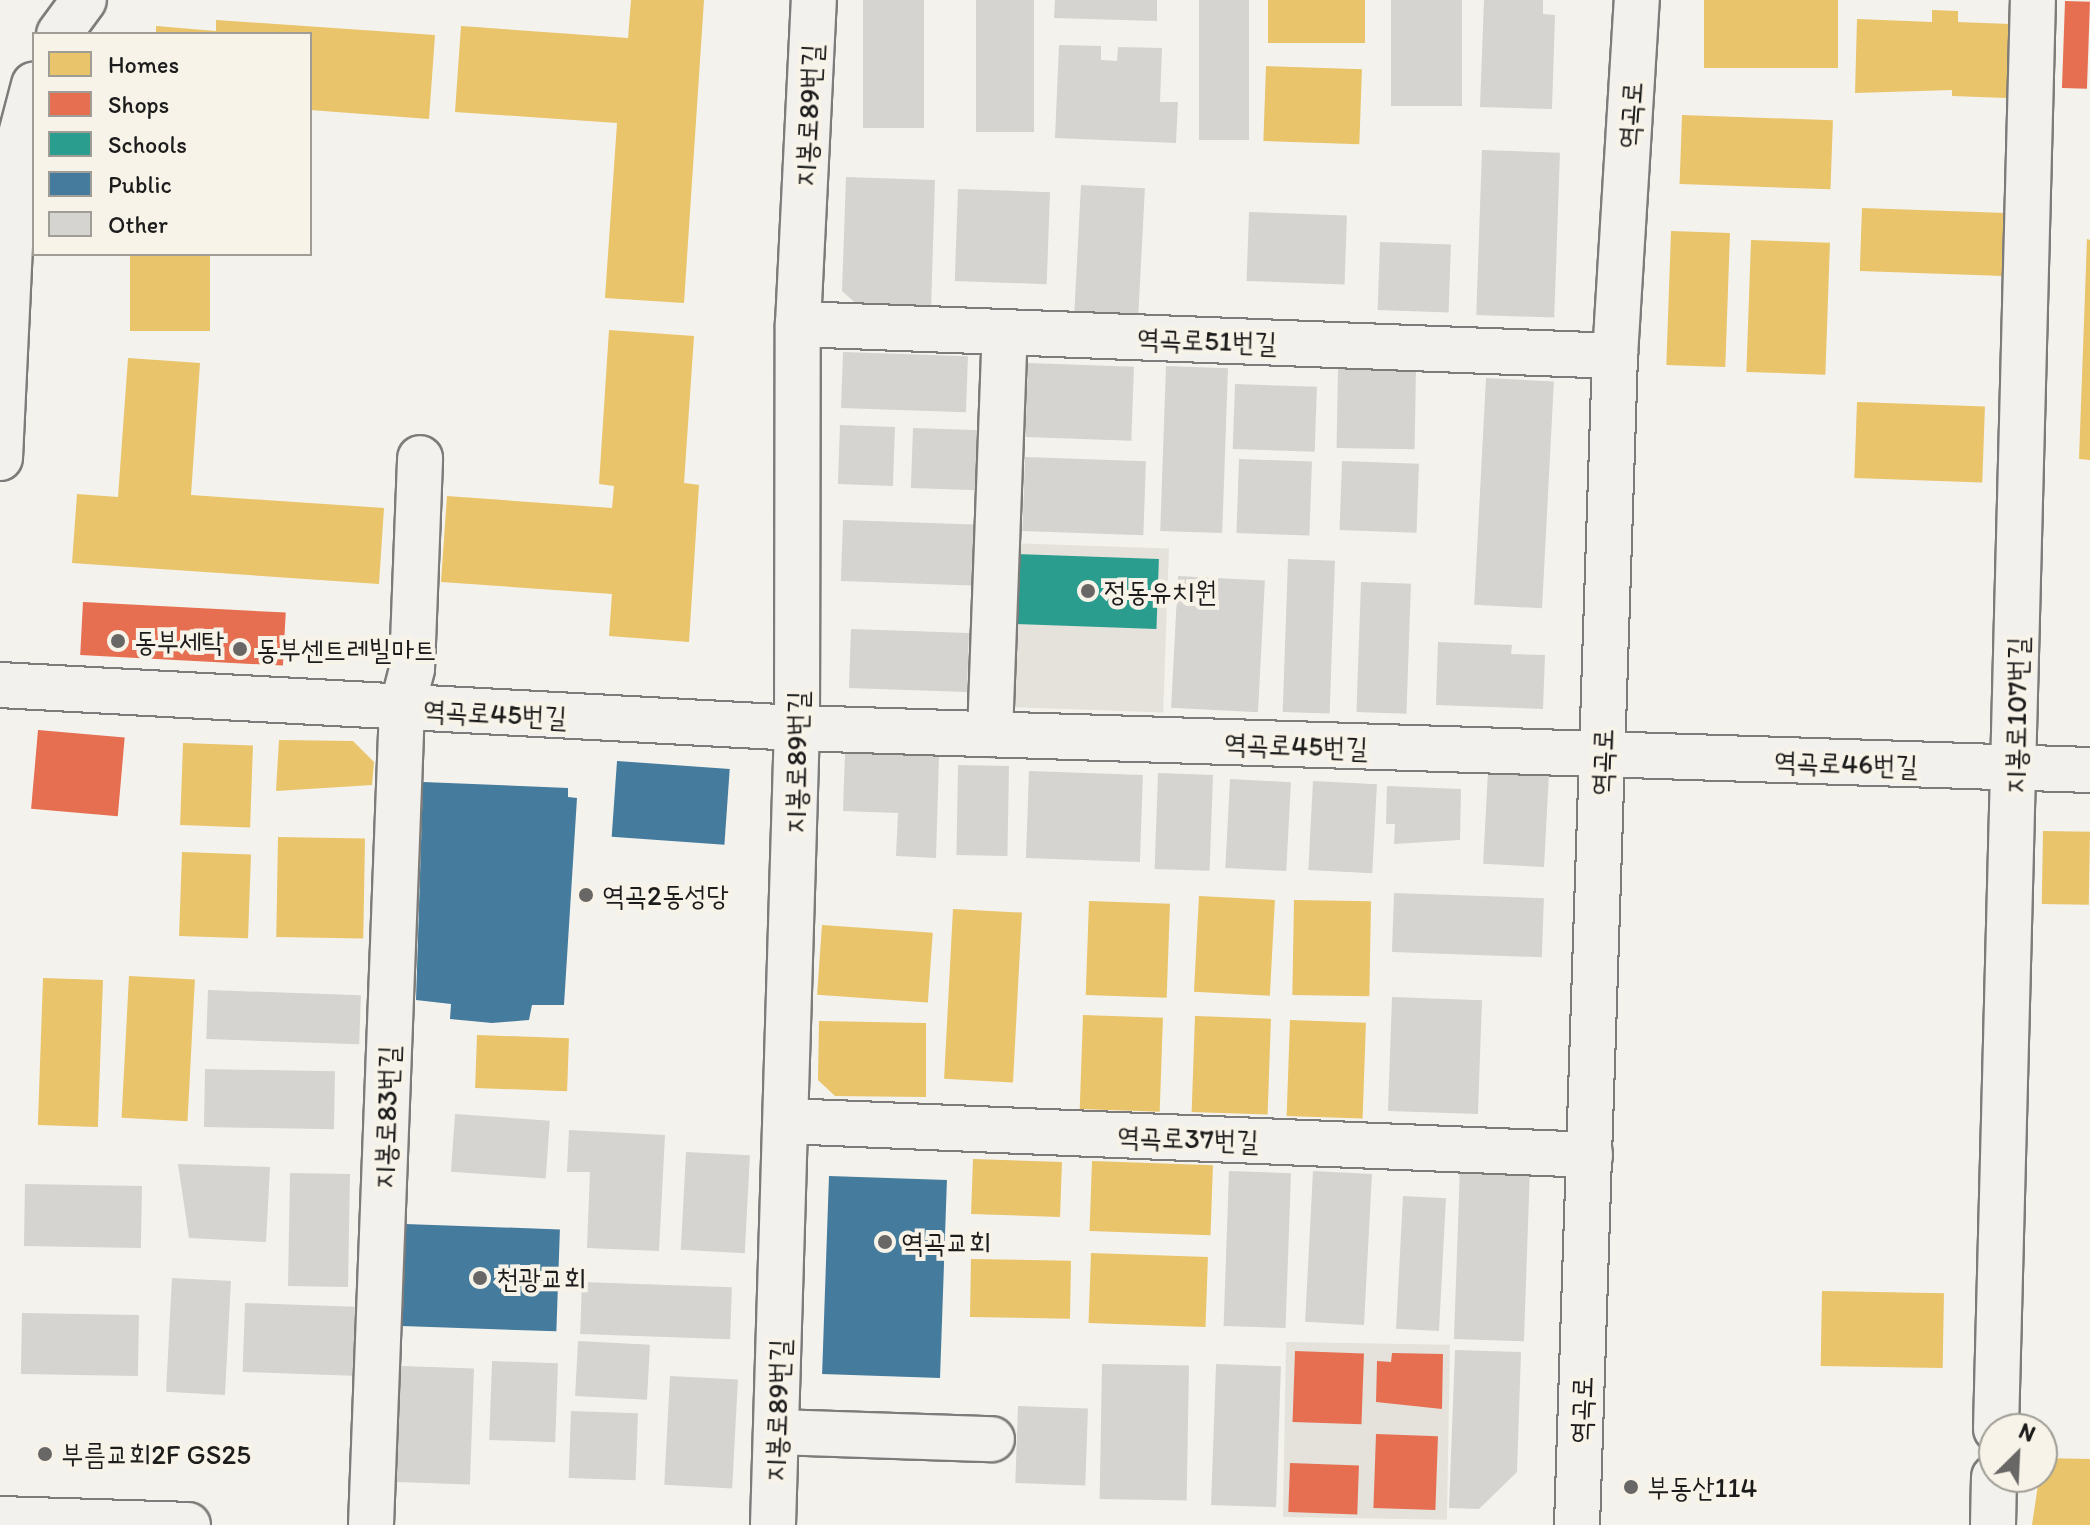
<!DOCTYPE html>
<meta charset="utf-8">
<style>
body{margin:0}
#map{position:relative;width:2090px;height:1525px;overflow:hidden;background:#f4f2ec;font-family:Itim,"Poor Story",sans-serif}
div>[style]{position:absolute}
[style*='--x']{left:calc(var(--x)*1px);top:calc(var(--y)*1px);width:calc(var(--w)*1px);rotate:calc(var(--a)*1deg)}
.built>*{inset:0;background:#e4e2da;transform-origin:0 0}
.homes>*{inset:0;background:#e9c46a;transform-origin:0 0}
.shops>*{inset:0;background:#e76f51;transform-origin:0 0}
.schools>*{inset:0;background:#2a9d8f;transform-origin:0 0}
.public>*{inset:0;background:#457b9d;transform-origin:0 0}
.building>*{inset:0;background:#d5d4d0;transform-origin:0 0}
.roads{filter:drop-shadow(2px 0 #7d7c7a) drop-shadow(-2px 0 #7d7c7a) drop-shadow(0 2px #7d7c7a) drop-shadow(0 -2px #7d7c7a)}
.minor>*{height:44px;margin:-22px;padding:0 22px;transform-origin:22px;border-radius:22px;background:#f2f1ed}
.dots>*{width:22px;height:22px;translate:-50% -50%;box-sizing:border-box;border:4px solid #f7f3e8;border-radius:50%}
span{translate:-50% -50%;white-space:nowrap;text-align:center;line-height:1.15;-webkit-text-stroke:8px #f7f3e8;paint-order:stroke}
.street-label{font-size:28px;color:#1c1c1c}
.poi-label{font-size:28px;color:#1c1c1c}
.left{translate:0 -50%;text-align:left}
.legend{position:absolute;left:32px;top:32px;width:280px;height:224px;box-sizing:border-box;background:#f7f3e8;border:2px solid #9f9d96;margin:0;padding:10px 14px;list-style:none;font-size:24px;color:#1c1c1c}
.legend li{display:flex;align-items:center;gap:16px;height:40px}
.legend b{width:40px;border:2px solid #9f9d96}
.north{position:absolute;left:1978px;top:1413px;width:80px;height:80px;box-sizing:border-box;background:#f7f3e8;border:2px solid #9f9d96;border-radius:50%;rotate:24deg;font-size:22px;font-weight:700;line-height:32px;text-align:center;color:#1c1c1c}
.north::after{content:'';display:block;margin:auto;width:28px;height:36px;background:#686765;clip-path:polygon(50% 0,100% 100%,50% 72%,0 100%)}
</style>
<div id="map">
<div class="built">
<i style="left:1010px;top:543px;width:159px;height:164px;rotate:2deg"></i>
<i style="left:1286px;top:1342px;width:164px;height:175px;rotate:1deg"></i>
</div>
<div class="homes">
<i style="clip-path:polygon(631px 0,704px 0,684px 303px,605px 298px,617px 123px,455px 112px,461px 26px,628px 38px)"></i>
<i style="left:1268px;top:0;width:97px;height:43px"></i>
<i style="left:1704px;top:0;width:134px;height:68px"></i>
<i style="clip-path:polygon(1932px 10px,1958px 11px,1958px 22px,2010px 24px,2007px 98px,1952px 96px,1952px 90px,1855px 93px,1857px 19px,1932px 22px)"></i>
<i style="clip-path:polygon(216px 20px,435px 35px,429px 119px,310px 110px,310px 34px,156px 34px,156px 26px,216px 31px)"></i>
<i style="left:1266px;top:66px;width:96px;height:75px;rotate:2deg"></i>
<i style="left:1682px;top:115px;width:151px;height:69px;rotate:2deg"></i>
<i style="left:1862px;top:208px;width:144px;height:63px;rotate:2deg"></i>
<i style="left:1671px;top:231px;width:59px;height:134px;rotate:2deg"></i>
<i style="clip-path:polygon(2087px 239px,2090px 240px,2090px 460px,2079px 459px)"></i>
<i style="left:1751px;top:240px;width:79px;height:132px;rotate:2deg"></i>
<i style="left:130px;top:254px;width:80px;height:77px"></i>
<i style="clip-path:polygon(609px 330px,694px 336px,684px 483px,699px 485px,689px 642px,609px 636px,612px 594px,441px 582px,447px 496px,612px 508px,614px 486px,599px 484px)"></i>
<i style="clip-path:polygon(128px 358px,200px 363px,191px 495px,384px 508px,379px 584px,72px 563px,77px 494px,118px 497px)"></i>
<i style="left:1857px;top:402px;width:128px;height:76px;rotate:2deg"></i>
<i style="clip-path:polygon(279px 740px,353px 741px,374px 762px,372px 785px,276px 791px)"></i>
<i style="left:183px;top:743px;width:70px;height:82px;rotate:2deg"></i>
<i style="left:2043px;top:831px;width:47px;height:73px;rotate:1deg"></i>
<i style="left:278px;top:837px;width:87px;height:100px;rotate:1deg"></i>
<i style="left:182px;top:852px;width:69px;height:84px;rotate:2deg"></i>
<i style="left:1199px;top:896px;width:76px;height:96px;rotate:3deg"></i>
<i style="left:1294px;top:900px;width:77px;height:95px;rotate:1deg"></i>
<i style="left:1089px;top:901px;width:81px;height:94px;rotate:2deg"></i>
<i style="left:953px;top:909px;width:69px;height:170px;rotate:3deg"></i>
<i style="left:822px;top:925px;width:111px;height:70px;rotate:4deg"></i>
<i style="left:129px;top:976px;width:66px;height:142px;rotate:3deg"></i>
<i style="left:43px;top:978px;width:60px;height:147px;rotate:2deg"></i>
<i style="left:1083px;top:1015px;width:80px;height:94px;rotate:2deg"></i>
<i style="left:1195px;top:1016px;width:76px;height:96px;rotate:2deg"></i>
<i style="left:1290px;top:1020px;width:76px;height:96px;rotate:2deg"></i>
<i style="clip-path:polygon(819px 1021px,926px 1023px,926px 1097px,835px 1096px,818px 1080px)"></i>
<i style="left:477px;top:1035px;width:92px;height:53px;rotate:2deg"></i>
<i style="left:973px;top:1159px;width:89px;height:55px;rotate:2deg"></i>
<i style="left:1092px;top:1161px;width:121px;height:70px;rotate:2deg"></i>
<i style="left:1091px;top:1253px;width:117px;height:70px;rotate:2deg"></i>
<i style="left:971px;top:1259px;width:100px;height:58px;rotate:1deg"></i>
<i style="left:1822px;top:1291px;width:122px;height:75px;rotate:1deg"></i>
<i style="clip-path:polygon(2042px 1458px,2090px 1459px,2090px 1525px,2032px 1525px)"></i>
</div>
<div class="shops">
<i style="left:2065px;top:1px;width:25px;height:87px;rotate:2deg"></i>
<i style="left:83px;top:602px;width:203px;height:53px;rotate:3deg"></i>
<i style="left:38px;top:730px;width:87px;height:79px;rotate:5deg"></i>
<i style="left:1295px;top:1351px;width:69px;height:71px;rotate:2deg"></i>
<i style="clip-path:polygon(1392px 1353px,1443px 1354px,1442px 1409px,1376px 1402px,1377px 1361px,1391px 1362px)"></i>
<i style="left:1376px;top:1434px;width:62px;height:74px;rotate:2deg"></i>
<i style="left:1290px;top:1463px;width:69px;height:49px;rotate:2deg"></i>
</div>
<div class="schools">
<i style="left:1016px;top:554px;width:143px;height:70px;rotate:2deg"></i>
</div>
<div class="public">
<i style="left:617px;top:761px;width:113px;height:76px;rotate:4deg"></i>
<i style="clip-path:polygon(423px 782px,568px 788px,568px 797px,577px 798px,564px 1005px,532px 1005px,529px 1020px,492px 1023px,450px 1019px,451px 1004px,416px 1000px)"></i>
<i style="left:829px;top:1176px;width:118px;height:198px;rotate:2deg"></i>
<i style="left:405px;top:1224px;width:155px;height:102px;rotate:2deg"></i>
</div>
<div class="building">
<i style="left:863px;top:0;width:61px;height:128px"></i>
<i style="left:976px;top:0;width:58px;height:132px"></i>
<i style="clip-path:polygon(1055px 0,1157px 0,1157px 21px,1054px 18px)"></i>
<i style="left:1199px;top:0;width:50px;height:140px"></i>
<i style="left:1391px;top:0;width:71px;height:106px"></i>
<i style="clip-path:polygon(1484px 0,1543px 0,1543px 14px,1555px 15px,1552px 109px,1480px 107px)"></i>
<i style="clip-path:polygon(1059px 45px,1101px 46px,1101px 60px,1117px 61px,1118px 47px,1162px 48px,1160px 102px,1178px 102px,1176px 143px,1055px 138px)"></i>
<i style="left:1482px;top:150px;width:78px;height:165px;rotate:2deg"></i>
<i style="clip-path:polygon(846px 177px,935px 180px,931px 310px,860px 307px,842px 291px)"></i>
<i style="left:1081px;top:185px;width:64px;height:128px;rotate:3deg"></i>
<i style="left:958px;top:189px;width:92px;height:92px;rotate:2deg"></i>
<i style="left:1249px;top:212px;width:98px;height:69px;rotate:2deg"></i>
<i style="left:1380px;top:242px;width:71px;height:68px;rotate:2deg"></i>
<i style="left:843px;top:352px;width:125px;height:56px;rotate:2deg"></i>
<i style="left:1028px;top:363px;width:106px;height:74px;rotate:2deg"></i>
<i style="left:1166px;top:366px;width:62px;height:165px;rotate:2deg"></i>
<i style="left:1338px;top:367px;width:78px;height:81px;rotate:1deg"></i>
<i style="left:1486px;top:378px;width:68px;height:227px;rotate:3deg"></i>
<i style="left:1235px;top:384px;width:82px;height:65px;rotate:2deg"></i>
<i style="left:840px;top:425px;width:55px;height:59px;rotate:2deg"></i>
<i style="left:913px;top:428px;width:68px;height:60px;rotate:2deg"></i>
<i style="left:1025px;top:457px;width:121px;height:74px;rotate:2deg"></i>
<i style="left:1239px;top:459px;width:73px;height:74px;rotate:2deg"></i>
<i style="left:1342px;top:461px;width:77px;height:69px;rotate:2deg"></i>
<i style="left:843px;top:520px;width:131px;height:61px;rotate:2deg"></i>
<i style="left:1288px;top:559px;width:47px;height:153px;rotate:2deg"></i>
<i style="left:1178px;top:576px;width:87px;height:132px;rotate:3deg"></i>
<i style="left:1361px;top:582px;width:50px;height:130px;rotate:2deg"></i>
<i style="left:851px;top:629px;width:118px;height:59px;rotate:2deg"></i>
<i style="clip-path:polygon(1438px 642px,1512px 645px,1511px 654px,1545px 655px,1543px 709px,1436px 705px)"></i>
<i style="clip-path:polygon(845px 753px,939px 756px,936px 858px,896px 856px,898px 813px,843px 811px)"></i>
<i style="left:958px;top:765px;width:51px;height:90px;rotate:1deg"></i>
<i style="left:1029px;top:771px;width:114px;height:87px;rotate:2deg"></i>
<i style="left:1488px;top:771px;width:61px;height:93px;rotate:3deg"></i>
<i style="left:1158px;top:773px;width:55px;height:96px;rotate:2deg"></i>
<i style="left:1230px;top:779px;width:61px;height:89px;rotate:3deg"></i>
<i style="left:1313px;top:781px;width:64px;height:89px;rotate:3deg"></i>
<i style="clip-path:polygon(1387px 786px,1461px 789px,1460px 840px,1394px 844px,1395px 824px,1386px 824px)"></i>
<i style="left:1394px;top:893px;width:150px;height:59px;rotate:2deg"></i>
<i style="left:208px;top:990px;width:153px;height:49px;rotate:2deg"></i>
<i style="left:1392px;top:997px;width:90px;height:114px;rotate:2deg"></i>
<i style="left:205px;top:1069px;width:130px;height:58px;rotate:1deg"></i>
<i style="left:455px;top:1114px;width:95px;height:58px;rotate:4deg"></i>
<i style="clip-path:polygon(569px 1130px,665px 1135px,659px 1251px,587px 1248px,590px 1172px,567px 1172px)"></i>
<i style="left:686px;top:1152px;width:64px;height:98px;rotate:3deg"></i>
<i style="clip-path:polygon(178px 1164px,270px 1167px,266px 1242px,189px 1238px)"></i>
<i style="left:1460px;top:1166px;width:70px;height:173px;rotate:2deg"></i>
<i style="left:1229px;top:1171px;width:62px;height:155px;rotate:2deg"></i>
<i style="left:1313px;top:1171px;width:59px;height:151px;rotate:3deg"></i>
<i style="left:290px;top:1173px;width:60px;height:113px;rotate:1deg"></i>
<i style="left:25px;top:1184px;width:117px;height:62px;rotate:1deg"></i>
<i style="left:1403px;top:1196px;width:43px;height:133px;rotate:3deg"></i>
<i style="left:172px;top:1278px;width:59px;height:114px;rotate:3deg"></i>
<i style="left:582px;top:1282px;width:150px;height:52px;rotate:2deg"></i>
<i style="left:245px;top:1303px;width:110px;height:69px;rotate:2deg"></i>
<i style="left:22px;top:1313px;width:117px;height:61px;rotate:1deg"></i>
<i style="left:578px;top:1341px;width:72px;height:55px;rotate:3deg"></i>
<i style="clip-path:polygon(1455px 1350px,1521px 1352px,1517px 1472px,1479px 1509px,1449px 1508px)"></i>
<i style="left:492px;top:1361px;width:66px;height:79px;rotate:2deg"></i>
<i style="left:1102px;top:1364px;width:87px;height:135px;rotate:1deg"></i>
<i style="left:1216px;top:1364px;width:65px;height:141px;rotate:2deg"></i>
<i style="left:401px;top:1366px;width:73px;height:116px;rotate:2deg"></i>
<i style="left:670px;top:1376px;width:68px;height:109px;rotate:3deg"></i>
<i style="left:1018px;top:1406px;width:70px;height:77px;rotate:2deg"></i>
<i style="left:571px;top:1411px;width:67px;height:67px;rotate:2deg"></i>
</div>
<div class="roads">
<div class="minor">
<i style="--x:59;--y:34;--w:42;--a:-53.7"></i>
<i style="--x:798;--y:324;--w:818;--a:2.24"></i>
<i style="--x:0;--y:458;--w:297;--a:-87.3"></i>
<i style="--x:14;--y:161;--w:79;--a:-75.3"></i>
<i style="--x:0;--y:685;--w:798;--a:3.09"></i>
<i style="--x:797;--y:728;--w:1294;--a:1.86"></i>
<i style="--x:990;--y:734;--w:402;--a:-87.9"></i>
<i style="--x:786;--y:1121;--w:805;--a:2.42"></i>
<i style="--x:1996;--y:1429;--w:1429;--a:-88.52"></i>
<i style="--x:776;--y:1432;--w:216;--a:1.9"></i>
<i style="--x:0;--y:1519;--w:188;--a:1.8"></i>
<i style="--x:371;--y:1525;--w:818;--a:-87.83"></i>
<i style="--x:402;--y:708;--w:40;--a:-75.6"></i>
<i style="--x:412;--y:669;--w:211;--a:-87.8"></i>
<i style="--x:773;--y:1525;--w:797;--a:-88.28"></i>
<i style="--x:797;--y:728;--w:404;--a:-89.9"></i>
<i style="--x:798;--y:324;--w:324;--a:-87.2"></i>
<i style="--x:1577;--y:1525;--w:1170;--a:-88.14"></i>
<i style="--x:1615;--y:356;--w:357;--a:-86.5"></i>
<i style="--x:1993;--y:1525;--w:48;--a:-88.8"></i>
</div>
</div>
<div class="dots">
<i style="left:1088px;top:591px;background:#686765"></i>
<i style="left:118px;top:641px;background:#686765"></i>
<i style="left:240px;top:649px;background:#686765"></i>
<i style="left:586px;top:895px;background:#686765"></i>
<i style="left:885px;top:1242px;background:#686765"></i>
<i style="left:480px;top:1278px;background:#686765"></i>
<i style="left:45px;top:1454px;background:#686765"></i>
<i style="left:1631px;top:1487px;background:#686765"></i>
</div>
<div class="street-label">
<span style="left:808px;top:115px;rotate:-87deg">지봉로89번길</span>
<span style="left:1630px;top:115px;rotate:-86deg">역곡로</span>
<span style="left:1207px;top:340px;rotate:2deg">역곡로51번길</span>
<span style="left:495px;top:713px;rotate:3deg">역곡로45번길</span>
<span style="left:2016px;top:715px;rotate:-89deg">지봉로107번길</span>
<span style="left:1296px;top:745px;rotate:2deg">역곡로45번길</span>
<span style="left:796px;top:762px;rotate:-89deg">지봉로89번길</span>
<span style="left:1602px;top:762px;rotate:-88deg">역곡로</span>
<span style="left:1846px;top:763px;rotate:2deg">역곡로46번길</span>
<span style="left:386px;top:1117px;rotate:-88deg">지봉로83번길</span>
<span style="left:1188px;top:1138px;rotate:2deg">역곡로37번길</span>
<span style="left:777px;top:1410px;rotate:-88deg">지봉로89번길</span>
<span style="left:1581px;top:1410px;rotate:-88deg">역곡로</span>
</div>
<div class="poi-label">
<span class="left" style="left:1104px;top:591px">정동유치원</span>
<span class="left" style="left:134px;top:641px">동부세탁</span>
<span class="left" style="left:256px;top:649px">동부센트레빌마트</span>
<span class="left" style="left:602px;top:895px">역곡2동성당</span>
<span class="left" style="left:901px;top:1242px">역곡교회</span>
<span class="left" style="left:496px;top:1278px">천광교회</span>
<span class="left" style="left:61px;top:1454px">부름교회2F GS25</span>
<span class="left" style="left:1647px;top:1487px">부동산114</span>
</div>
<ul class="legend">
<li><b style="height:22px;background:#e9c46a"></b>Homes</li>
<li><b style="height:22px;background:#e76f51"></b>Shops</li>
<li><b style="height:22px;background:#2a9d8f"></b>Schools</li>
<li><b style="height:22px;background:#457b9d"></b>Public</li>
<li><b style="height:22px;background:#d5d4d0"></b>Other</li>
</ul>
<div class="north">N</div>
</div>
